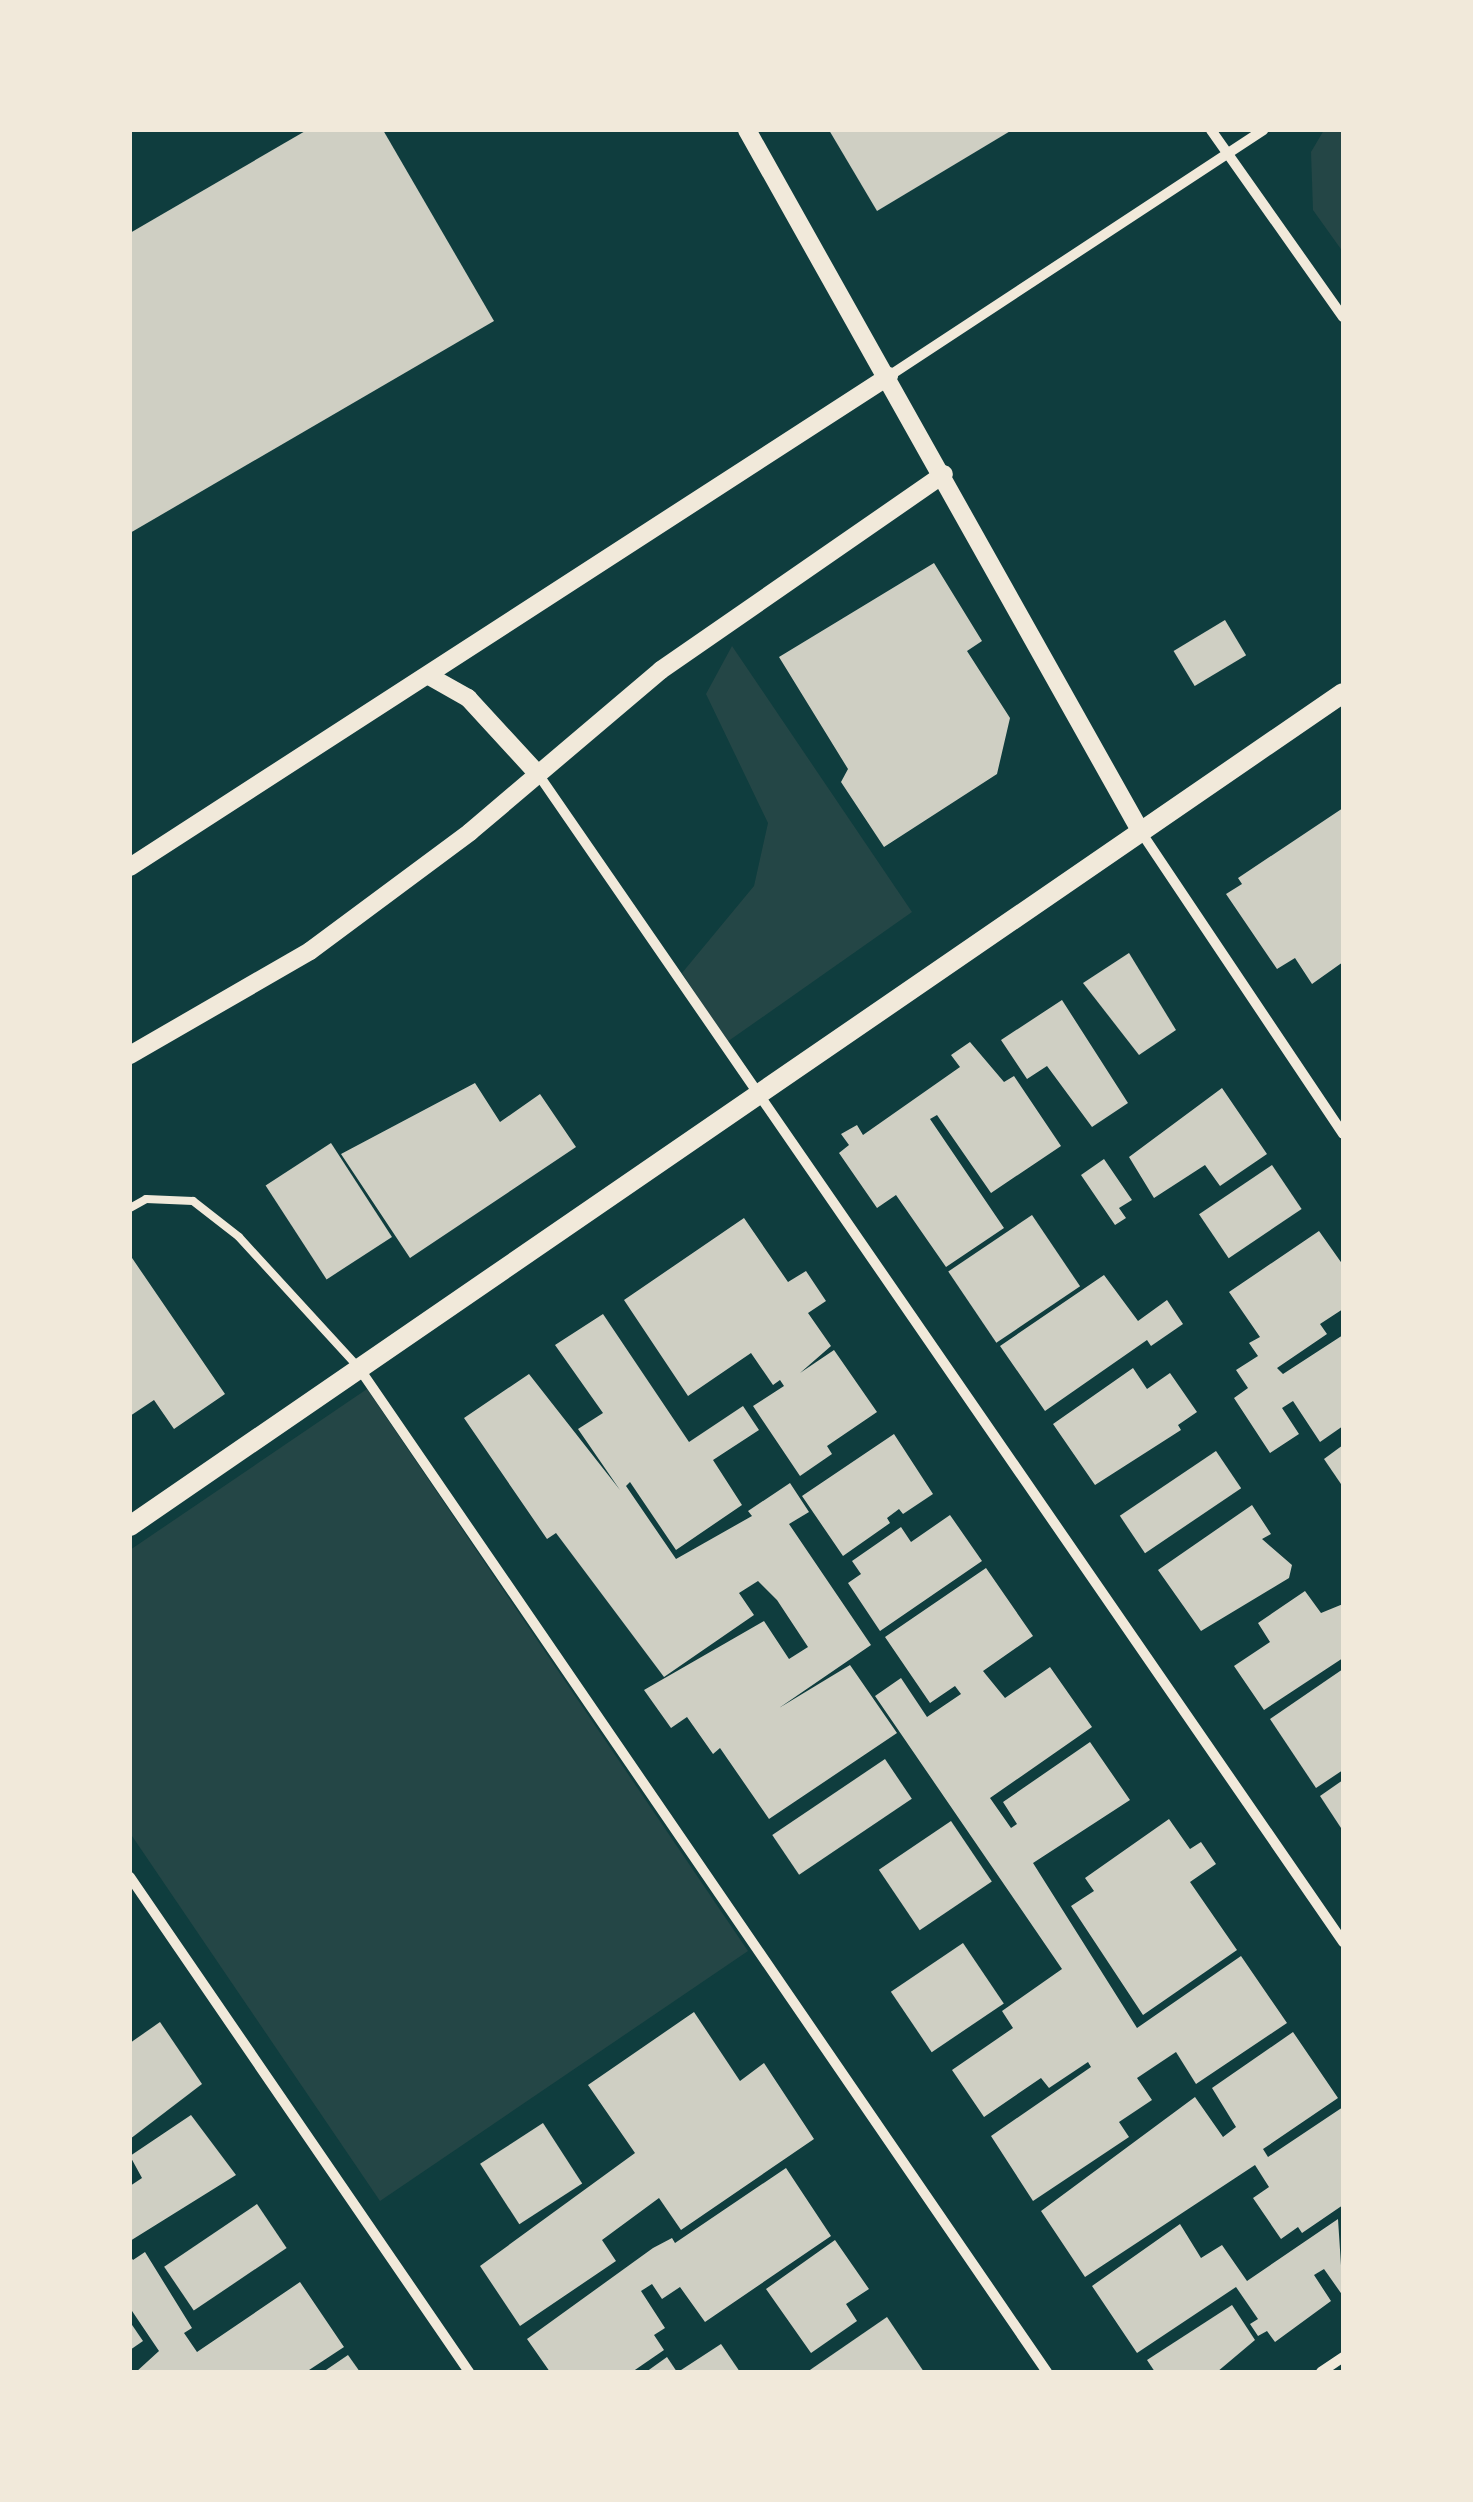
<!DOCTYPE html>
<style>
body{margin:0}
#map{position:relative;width:1473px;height:2502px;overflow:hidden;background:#0f3d3e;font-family:"Playfair Display",serif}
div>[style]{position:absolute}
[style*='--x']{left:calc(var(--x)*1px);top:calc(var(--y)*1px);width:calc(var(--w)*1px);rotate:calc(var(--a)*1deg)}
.green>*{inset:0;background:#244646}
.building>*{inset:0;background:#cfcfc3;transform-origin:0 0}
.service>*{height:8px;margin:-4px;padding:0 4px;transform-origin:4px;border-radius:4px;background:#f1e9da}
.minor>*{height:10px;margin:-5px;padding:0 5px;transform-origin:5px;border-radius:5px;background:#f1e9da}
.tertiary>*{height:18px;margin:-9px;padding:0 9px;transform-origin:9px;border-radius:9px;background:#f1e9da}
.secondary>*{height:20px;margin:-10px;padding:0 10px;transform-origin:10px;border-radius:10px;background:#f1e9da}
span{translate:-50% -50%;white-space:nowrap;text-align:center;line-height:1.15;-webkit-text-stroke:9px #f1e9da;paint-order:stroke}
.frame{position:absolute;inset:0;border:132px solid #f1e9da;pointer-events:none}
</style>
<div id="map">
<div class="green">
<i style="clip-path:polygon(1324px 130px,1343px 130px,1343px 252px,1313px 210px,1311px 152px)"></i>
<i style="clip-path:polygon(732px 646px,912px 912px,727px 1042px,682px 973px,754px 886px,768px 823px,706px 694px)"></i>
<i style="clip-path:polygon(367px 1389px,748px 1951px,380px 2201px,130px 1833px,130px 1550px)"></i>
</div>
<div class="building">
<i style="clip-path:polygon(307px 130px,383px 130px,494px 321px,130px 533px,130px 233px)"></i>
<i style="clip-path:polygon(829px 130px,1012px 130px,877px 211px)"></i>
<i style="clip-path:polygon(934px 563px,982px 641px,967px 651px,1010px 718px,997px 774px,884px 847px,841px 782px,848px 769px,779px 657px)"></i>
<i style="left:1225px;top:620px;width:41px;height:60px;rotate:59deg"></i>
<i style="clip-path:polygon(1343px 808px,1343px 962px,1312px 984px,1295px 958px,1277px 969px,1226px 894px,1242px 884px,1238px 878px)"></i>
<i style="clip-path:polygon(1129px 953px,1176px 1030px,1139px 1055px,1083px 983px)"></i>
<i style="clip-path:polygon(1062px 1000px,1128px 1103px,1092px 1127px,1047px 1066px,1027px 1079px,1001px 1040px)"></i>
<i style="clip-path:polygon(970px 1042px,1004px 1082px,1014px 1076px,1061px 1146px,991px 1193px,937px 1115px,930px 1119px,1004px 1228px,946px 1267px,896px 1195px,877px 1208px,839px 1153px,849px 1145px,841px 1134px,857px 1125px,863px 1135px,960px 1067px,951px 1055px)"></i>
<i style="clip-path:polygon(475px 1083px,500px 1122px,540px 1094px,576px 1147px,410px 1258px,341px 1154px)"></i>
<i style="clip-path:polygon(1222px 1088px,1267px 1154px,1220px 1186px,1205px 1165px,1154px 1198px,1129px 1157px)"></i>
<i style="left:331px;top:1143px;width:112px;height:78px;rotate:57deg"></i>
<i style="clip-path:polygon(1104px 1159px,1132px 1200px,1119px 1208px,1126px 1218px,1115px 1225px,1081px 1175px)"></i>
<i style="left:1272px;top:1165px;width:53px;height:88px;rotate:56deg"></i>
<i style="left:1032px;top:1215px;width:86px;height:101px;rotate:56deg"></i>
<i style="clip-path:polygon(744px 1218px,788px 1282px,806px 1271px,826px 1301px,808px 1313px,831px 1346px,800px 1373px,834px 1350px,877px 1412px,827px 1446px,832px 1454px,800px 1476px,753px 1406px,784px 1386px,780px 1380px,773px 1385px,751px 1353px,688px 1396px,624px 1300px)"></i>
<i style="clip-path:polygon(1319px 1231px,1343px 1265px,1343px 1309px,1320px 1324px,1327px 1334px,1277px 1368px,1283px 1374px,1343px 1335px,1343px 1426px,1320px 1442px,1293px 1401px,1282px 1408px,1299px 1434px,1270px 1453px,1234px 1398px,1248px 1388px,1236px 1370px,1258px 1356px,1249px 1343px,1260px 1337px,1229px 1292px)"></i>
<i style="clip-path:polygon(130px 1255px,225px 1394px,174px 1429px,154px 1400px,130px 1416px)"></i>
<i style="clip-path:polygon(1104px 1275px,1138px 1321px,1167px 1300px,1183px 1324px,1151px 1346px,1147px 1340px,1045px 1411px,1000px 1346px)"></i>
<i style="clip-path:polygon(603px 1314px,689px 1442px,743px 1406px,759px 1430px,713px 1460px,742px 1505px,676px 1550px,630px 1482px,626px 1486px,676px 1559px,752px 1516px,748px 1511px,790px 1483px,809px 1512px,789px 1524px,871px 1645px,779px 1708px,850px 1665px,897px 1733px,769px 1819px,720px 1748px,713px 1754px,687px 1717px,671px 1728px,644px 1690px,764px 1621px,789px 1659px,808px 1647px,777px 1600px,758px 1581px,739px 1593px,754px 1615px,664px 1677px,556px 1533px,547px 1539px,464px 1418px,529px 1374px,620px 1490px,578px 1429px,603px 1413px,555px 1345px)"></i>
<i style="clip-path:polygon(1133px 1368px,1147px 1389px,1170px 1373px,1197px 1412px,1178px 1425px,1181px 1430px,1095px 1485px,1053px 1424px)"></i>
<i style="clip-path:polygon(894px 1434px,933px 1494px,903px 1514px,899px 1509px,887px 1518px,890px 1523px,843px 1556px,802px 1496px)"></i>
<i style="clip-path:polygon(1343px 1445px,1343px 1487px,1324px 1459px)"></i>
<i style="left:1216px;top:1451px;width:45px;height:116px;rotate:56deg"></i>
<i style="clip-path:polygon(1252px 1505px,1271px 1534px,1262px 1539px,1292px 1565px,1289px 1578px,1201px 1631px,1158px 1570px)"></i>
<i style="clip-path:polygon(950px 1515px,982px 1561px,880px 1631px,848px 1583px,861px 1574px,852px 1561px,901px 1527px,911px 1542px)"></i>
<i style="clip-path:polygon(986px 1568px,1033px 1636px,983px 1671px,987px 1676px,1005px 1698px,1050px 1667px,1092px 1727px,990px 1798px,1011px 1828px,1017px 1824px,1003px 1802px,1090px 1742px,1130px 1800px,1033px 1863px,1137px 2028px,1241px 1956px,1287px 2023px,1196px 2084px,1176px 2052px,1137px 2078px,1152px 2100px,1119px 2122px,1129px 2137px,1033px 2201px,991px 2136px,1091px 2067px,1088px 2062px,1049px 2088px,1041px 2078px,984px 2117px,952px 2070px,1013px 2028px,1002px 2011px,1062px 1969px,875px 1696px,901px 1678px,927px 1717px,961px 1694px,955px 1686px,930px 1703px,885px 1637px)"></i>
<i style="clip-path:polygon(1305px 1591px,1321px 1613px,1343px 1604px,1343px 1658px,1264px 1710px,1234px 1666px,1270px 1642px,1258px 1623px)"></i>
<i style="clip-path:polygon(1343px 1669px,1343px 1770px,1316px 1788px,1270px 1719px)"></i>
<i style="left:885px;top:1759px;width:48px;height:136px;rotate:56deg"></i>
<i style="clip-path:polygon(1343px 1780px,1343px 1831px,1320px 1796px)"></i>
<i style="clip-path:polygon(1169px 1819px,1190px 1849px,1201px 1842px,1216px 1864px,1190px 1882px,1237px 1950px,1143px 2015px,1071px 1906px,1094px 1891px,1085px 1878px)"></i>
<i style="left:951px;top:1821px;width:73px;height:87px;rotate:56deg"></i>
<i style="left:963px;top:1943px;width:73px;height:87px;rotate:56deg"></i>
<i style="clip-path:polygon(694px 2012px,740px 2081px,764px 2063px,814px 2139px,681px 2230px,659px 2198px,602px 2240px,616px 2261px,520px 2326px,480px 2266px,635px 2153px,588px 2085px)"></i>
<i style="clip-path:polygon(160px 2022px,202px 2084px,130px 2139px,130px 2043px)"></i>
<i style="clip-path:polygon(1293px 2032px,1338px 2098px,1263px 2149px,1268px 2157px,1343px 2107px,1343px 2205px,1302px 2233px,1298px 2227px,1281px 2239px,1253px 2198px,1269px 2187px,1255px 2165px,1085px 2277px,1041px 2211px,1195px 2097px,1223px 2137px,1236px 2127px,1212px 2088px)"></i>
<i style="clip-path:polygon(191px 2115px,236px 2175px,130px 2241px,130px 2186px,142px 2178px,130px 2156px)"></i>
<i style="left:543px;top:2123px;width:72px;height:75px;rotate:57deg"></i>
<i style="clip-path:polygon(786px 2168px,831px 2236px,705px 2322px,680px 2287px,662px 2299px,652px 2284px,641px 2291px,665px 2328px,654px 2335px,664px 2350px,632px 2372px,550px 2372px,527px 2339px,653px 2248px,672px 2238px,675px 2243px)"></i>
<i style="left:257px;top:2204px;width:53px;height:112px;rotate:56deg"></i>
<i style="clip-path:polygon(1338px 2219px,1343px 2296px,1324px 2269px,1314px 2275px,1331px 2301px,1275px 2342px,1267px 2331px,1258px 2336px,1250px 2324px,1258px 2319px,1236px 2287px,1137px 2353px,1092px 2286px,1180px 2224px,1201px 2258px,1222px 2245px,1247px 2281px)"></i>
<i style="clip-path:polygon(835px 2240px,869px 2289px,846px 2304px,857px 2321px,811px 2353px,766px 2289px)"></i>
<i style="clip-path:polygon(145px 2252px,192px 2328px,184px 2333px,197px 2352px,300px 2282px,344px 2347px,306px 2372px,136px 2372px,159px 2351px,130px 2308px,130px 2256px,133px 2260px)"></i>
<i style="clip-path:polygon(1232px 2305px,1255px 2340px,1217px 2372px,1155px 2372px,1147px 2360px)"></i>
<i style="clip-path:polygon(887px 2317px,924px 2372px,807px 2372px)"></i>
<i style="clip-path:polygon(130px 2322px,143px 2341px,130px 2350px)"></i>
<i style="clip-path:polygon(721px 2344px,740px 2372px,678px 2372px)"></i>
<i style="clip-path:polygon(348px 2355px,360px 2372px,323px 2372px)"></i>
<i style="clip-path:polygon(667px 2357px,677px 2372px,646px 2372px)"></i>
</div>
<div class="service">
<i style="--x:130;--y:1208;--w:18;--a:-29"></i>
<i style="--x:146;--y:1199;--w:47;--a:2.4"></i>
<i style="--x:193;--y:1201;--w:58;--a:38"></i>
<i style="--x:239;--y:1237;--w:176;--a:47.5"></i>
</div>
<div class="minor">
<i style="--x:1211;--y:130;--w:229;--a:54.8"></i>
<i style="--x:889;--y:376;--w:448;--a:-33.3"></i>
<i style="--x:538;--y:774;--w:1419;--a:55.42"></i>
<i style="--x:1141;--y:832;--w:363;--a:56.2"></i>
<i style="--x:359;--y:1368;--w:1217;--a:55.58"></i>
<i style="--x:130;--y:1877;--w:600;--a:55.59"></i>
<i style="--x:1321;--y:2372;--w:27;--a:-34"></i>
</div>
<div class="tertiary">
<i style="--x:747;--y:130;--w:805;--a:60.7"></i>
<i style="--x:429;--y:676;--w:45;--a:29.4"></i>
<i style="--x:468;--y:698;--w:102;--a:47.4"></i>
<i style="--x:130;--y:867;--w:904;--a:-32.9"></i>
<i style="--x:130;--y:1055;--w:208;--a:-30"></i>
<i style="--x:310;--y:951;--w:199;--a:-36.6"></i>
<i style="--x:470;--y:832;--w:250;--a:-40.3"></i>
<i style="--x:661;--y:670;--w:344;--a:-34.7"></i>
</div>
<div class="secondary">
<i style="--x:130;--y:1526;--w:1471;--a:-34.48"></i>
</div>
<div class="frame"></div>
</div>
